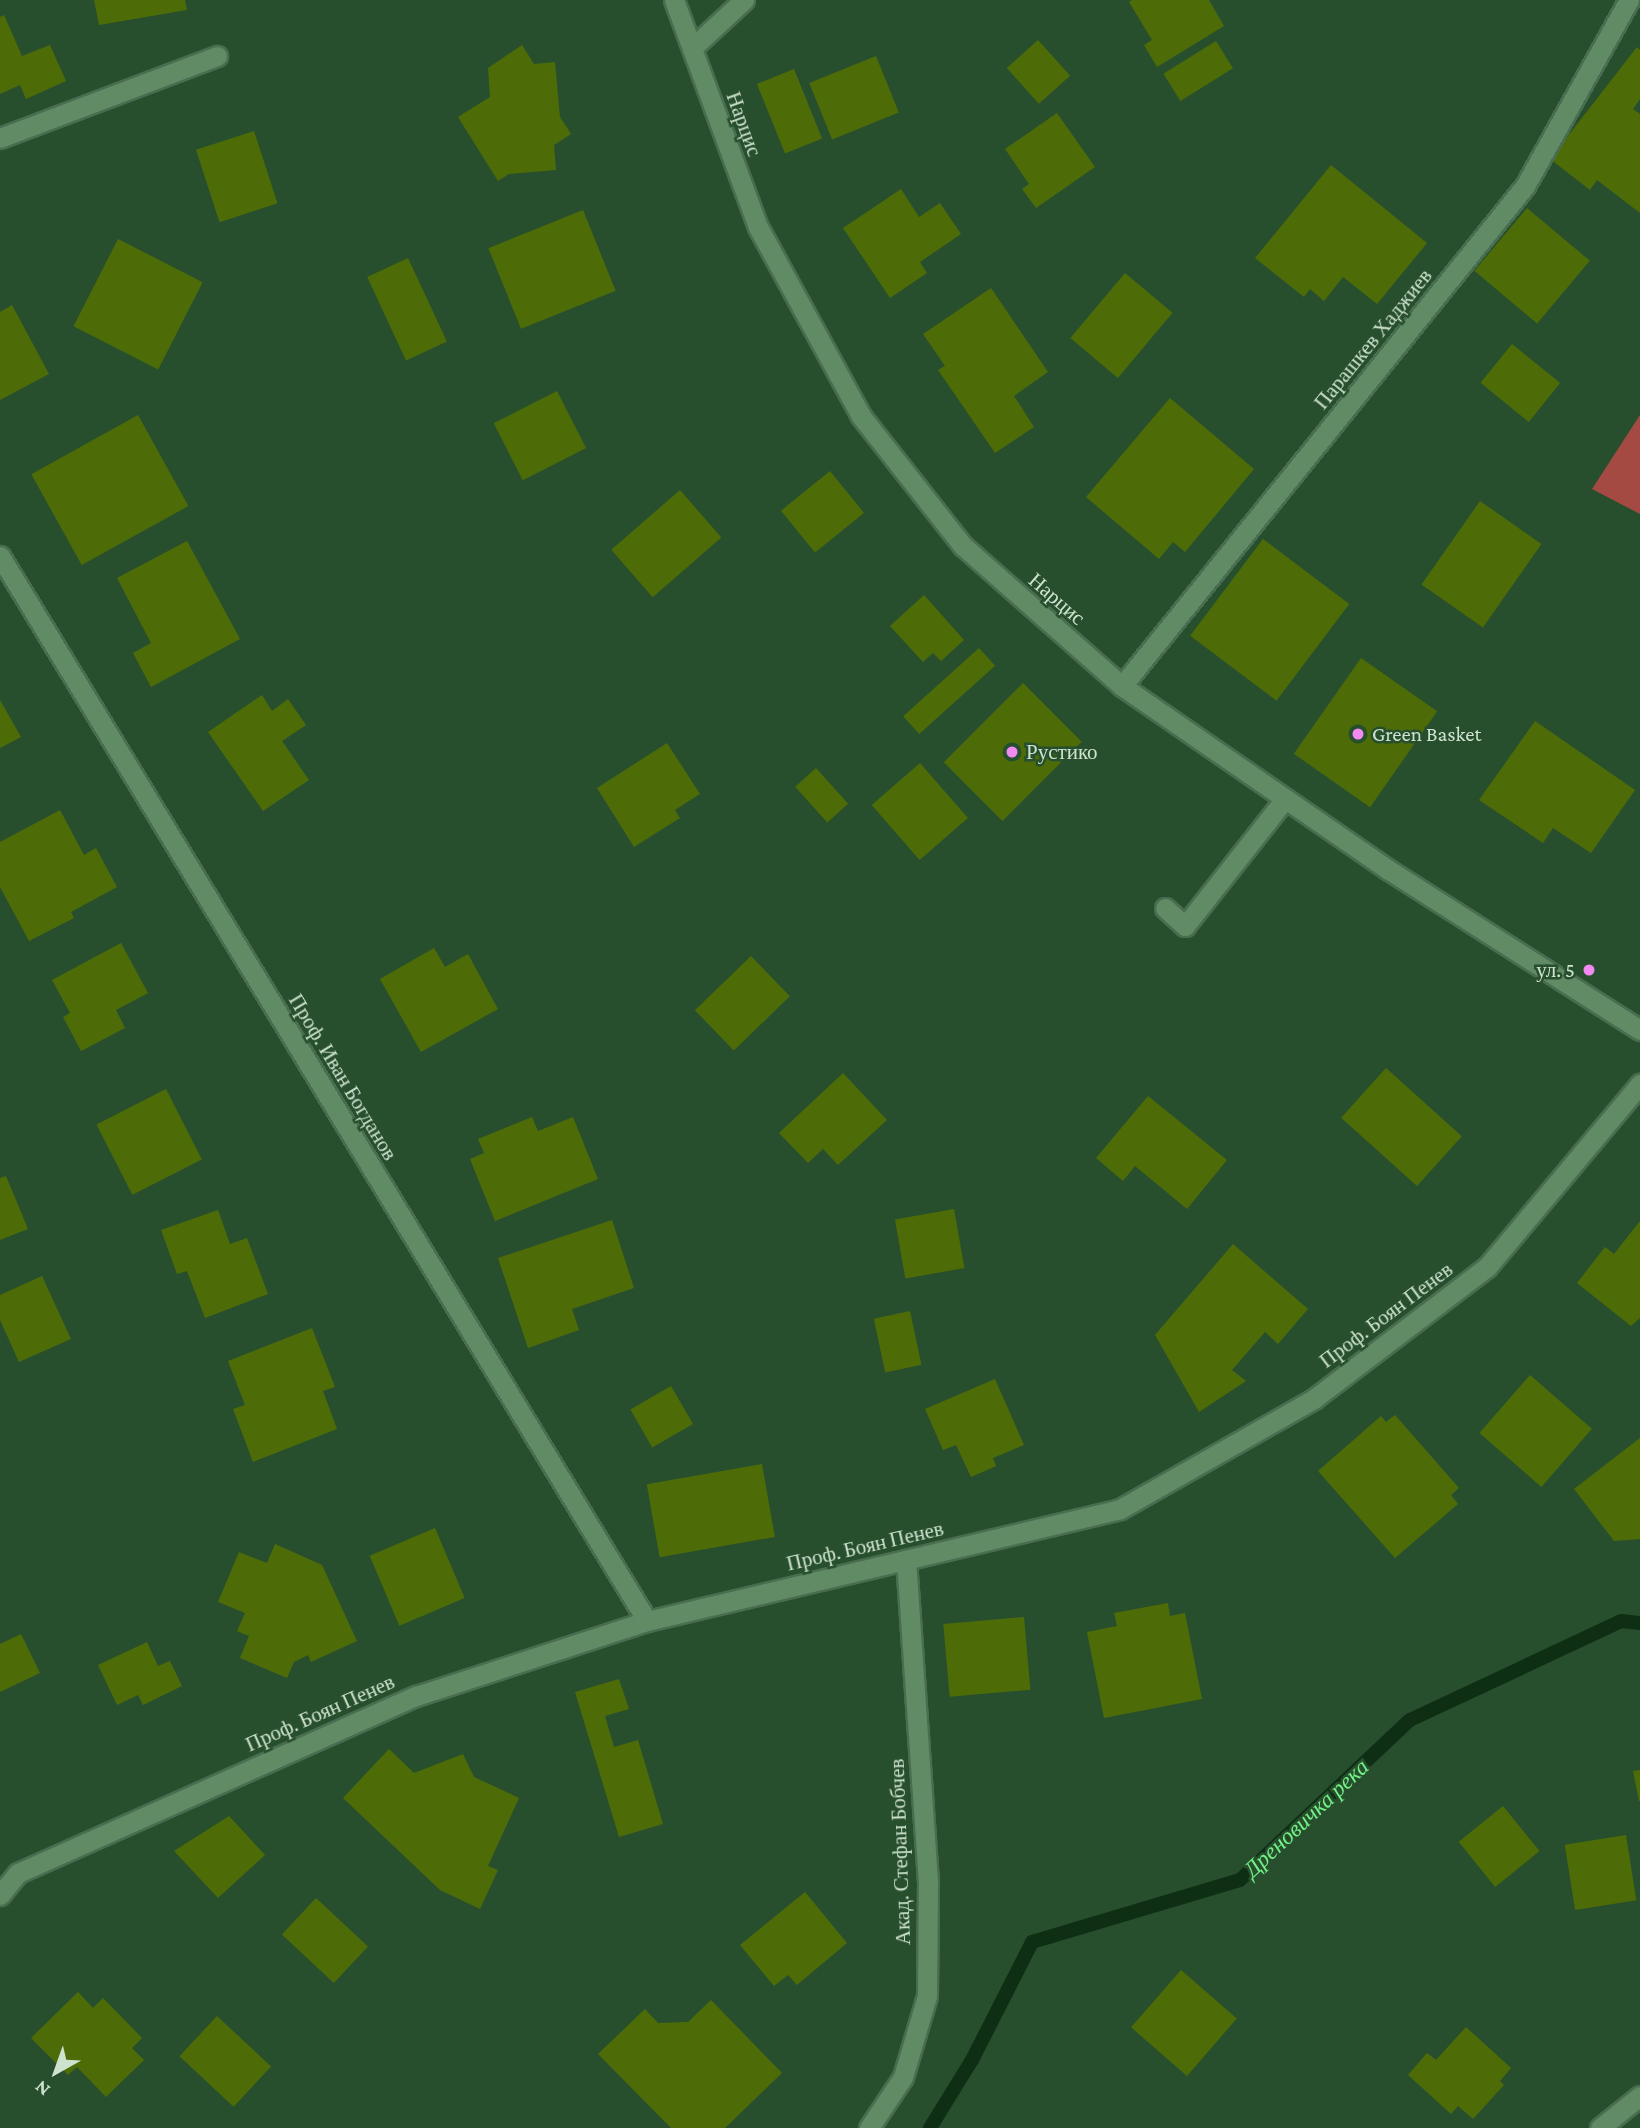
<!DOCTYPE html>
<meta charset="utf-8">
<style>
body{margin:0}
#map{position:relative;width:1640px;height:2128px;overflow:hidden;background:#284f2d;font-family:"Crimson Pro",serif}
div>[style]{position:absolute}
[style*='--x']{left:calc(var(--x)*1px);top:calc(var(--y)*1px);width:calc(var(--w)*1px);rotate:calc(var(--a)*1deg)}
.green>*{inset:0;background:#a44a42}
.stream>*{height:14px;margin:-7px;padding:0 7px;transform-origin:7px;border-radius:7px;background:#0f2f15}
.building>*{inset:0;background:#4d6c08;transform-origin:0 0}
.roads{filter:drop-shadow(2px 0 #496d50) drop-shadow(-2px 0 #496d50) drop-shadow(0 2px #496d50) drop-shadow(0 -2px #496d50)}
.service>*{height:19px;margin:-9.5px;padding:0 9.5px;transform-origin:9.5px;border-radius:9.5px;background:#618b65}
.minor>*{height:19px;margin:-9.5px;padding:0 9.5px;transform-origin:9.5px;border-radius:9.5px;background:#618b65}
.secondary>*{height:19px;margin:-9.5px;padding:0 9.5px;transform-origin:9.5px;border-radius:9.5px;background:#618b65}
.dots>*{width:19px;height:19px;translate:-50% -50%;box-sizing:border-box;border:4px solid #284f2d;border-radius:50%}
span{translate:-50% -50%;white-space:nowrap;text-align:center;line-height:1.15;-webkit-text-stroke:5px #284f2d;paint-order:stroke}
.street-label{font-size:21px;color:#cde3cf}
.poi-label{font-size:21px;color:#cde3cf}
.left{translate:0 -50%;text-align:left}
.right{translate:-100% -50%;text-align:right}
.water-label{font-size:23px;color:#72f187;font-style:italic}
.north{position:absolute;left:21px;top:2037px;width:70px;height:70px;-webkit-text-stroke:5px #284f2d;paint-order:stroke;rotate:220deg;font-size:19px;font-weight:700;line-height:28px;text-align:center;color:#cde3cf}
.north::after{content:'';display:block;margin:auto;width:24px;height:32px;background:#cde3cf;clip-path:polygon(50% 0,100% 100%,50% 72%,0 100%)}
</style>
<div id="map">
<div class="green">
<i style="clip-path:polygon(1640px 415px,1640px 514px,1592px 489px)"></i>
</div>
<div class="stream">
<i style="--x:930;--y:2128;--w:80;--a:-58.3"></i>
<i style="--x:972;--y:2060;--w:132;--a:-63"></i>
<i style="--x:1032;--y:1942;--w:217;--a:-16.6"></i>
<i style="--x:1240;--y:1880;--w:233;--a:-43.3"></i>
<i style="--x:1410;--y:1720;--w:233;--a:-25.1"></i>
<i style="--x:1621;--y:1621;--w:19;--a:6"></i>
</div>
<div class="building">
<i style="clip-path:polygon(94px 0,185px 0,187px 10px,99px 25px)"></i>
<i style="clip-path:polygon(1132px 0,1209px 0,1224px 26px,1157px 67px,1144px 45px,1152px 40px,1129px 2px)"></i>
<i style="clip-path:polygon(4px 15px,22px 56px,50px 45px,66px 81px,26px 99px,20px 85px,0 94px,0 17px)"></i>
<i style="left:1038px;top:40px;width:48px;height:42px;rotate:48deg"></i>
<i style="left:1216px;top:41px;width:32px;height:62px;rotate:58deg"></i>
<i style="clip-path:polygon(522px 45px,534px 64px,555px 62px,560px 117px,571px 134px,554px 145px,556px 170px,509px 174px,498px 181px,458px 117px,490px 97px,488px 68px)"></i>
<i style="clip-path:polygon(1637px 47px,1640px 50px,1640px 99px,1633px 109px,1640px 114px,1640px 213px,1597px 180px,1590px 190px,1550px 159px)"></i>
<i style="left:876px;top:56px;width:61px;height:72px;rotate:68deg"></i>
<i style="left:794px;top:69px;width:75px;height:40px;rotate:68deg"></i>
<i style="clip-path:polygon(1057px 113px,1095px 167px,1036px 208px,1022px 189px,1029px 184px,1005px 149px)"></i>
<i style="left:254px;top:131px;width:76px;height:61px;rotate:72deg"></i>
<i style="clip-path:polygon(1331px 165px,1427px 243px,1377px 304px,1343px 277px,1324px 301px,1310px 289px,1304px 297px,1255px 258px)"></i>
<i style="clip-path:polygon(901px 189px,919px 217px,940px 203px,961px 234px,920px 262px,927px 273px,890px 298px,843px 228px)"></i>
<i style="left:1527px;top:208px;width:82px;height:82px;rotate:40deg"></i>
<i style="left:583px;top:210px;width:87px;height:102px;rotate:68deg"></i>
<i style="left:118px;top:239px;width:95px;height:98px;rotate:27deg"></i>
<i style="left:408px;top:258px;width:92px;height:45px;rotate:65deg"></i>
<i style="left:1125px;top:273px;width:62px;height:85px;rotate:40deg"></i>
<i style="clip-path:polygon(991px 288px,1048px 372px,1014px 396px,1034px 427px,995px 453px,938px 370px,945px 366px,923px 334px)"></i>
<i style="clip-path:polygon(12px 305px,49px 374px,0 400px,0 312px)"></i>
<i style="left:1512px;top:344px;width:62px;height:50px;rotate:39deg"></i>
<i style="left:557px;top:391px;width:64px;height:71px;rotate:63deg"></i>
<i style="clip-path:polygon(1170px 398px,1254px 469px,1185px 552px,1173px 542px,1159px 559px,1086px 497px)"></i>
<i style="left:138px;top:415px;width:104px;height:122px;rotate:61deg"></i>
<i style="left:830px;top:471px;width:54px;height:63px;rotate:51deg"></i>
<i style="left:680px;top:490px;width:63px;height:91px;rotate:49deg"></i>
<i style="left:1480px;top:501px;width:75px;height:102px;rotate:35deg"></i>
<i style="left:1263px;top:539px;width:108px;height:121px;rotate:37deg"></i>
<i style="clip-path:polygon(187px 541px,240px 639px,151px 687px,133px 653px,151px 643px,117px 578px)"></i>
<i style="clip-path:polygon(924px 595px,964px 640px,941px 661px,933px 653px,923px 662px,890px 626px)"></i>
<i style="left:979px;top:648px;width:24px;height:102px;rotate:48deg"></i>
<i style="left:1361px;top:658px;width:93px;height:117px;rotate:35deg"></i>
<i style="left:1023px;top:683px;width:83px;height:112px;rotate:45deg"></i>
<i style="clip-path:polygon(262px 695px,272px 711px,288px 699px,306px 725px,282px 741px,309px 780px,263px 811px,208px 732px)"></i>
<i style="clip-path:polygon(0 700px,21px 737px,0 748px)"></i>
<i style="clip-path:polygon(1535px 721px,1635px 790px,1591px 853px,1553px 828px,1543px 843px,1479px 800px)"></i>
<i style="clip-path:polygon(667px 743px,700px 794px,675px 810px,680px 818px,634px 847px,597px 788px)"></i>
<i style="left:920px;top:763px;width:73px;height:64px;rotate:49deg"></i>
<i style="left:816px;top:768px;width:48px;height:28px;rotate:48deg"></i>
<i style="clip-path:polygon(60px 810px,84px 855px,96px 848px,117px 887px,71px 912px,74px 918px,29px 941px,0 887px,0 842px)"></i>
<i style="clip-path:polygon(121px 943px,148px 993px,116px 1010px,125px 1028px,81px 1051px,63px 1017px,70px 1013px,52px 980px)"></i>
<i style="clip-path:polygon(434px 948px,445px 967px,468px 954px,498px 1009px,421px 1052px,380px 979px)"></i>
<i style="left:751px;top:956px;width:56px;height:78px;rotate:46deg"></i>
<i style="left:1386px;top:1068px;width:102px;height:67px;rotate:42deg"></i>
<i style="clip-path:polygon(843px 1073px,887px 1120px,838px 1165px,823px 1149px,808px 1163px,779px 1133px)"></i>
<i style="left:166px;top:1089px;width:79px;height:78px;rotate:63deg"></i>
<i style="clip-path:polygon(1148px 1096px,1227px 1160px,1187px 1209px,1135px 1166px,1123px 1181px,1096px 1158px)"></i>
<i style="clip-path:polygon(532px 1117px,538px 1131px,573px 1117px,598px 1179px,495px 1221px,470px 1159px,484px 1153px,478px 1139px)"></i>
<i style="clip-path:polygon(6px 1176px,28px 1229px,0 1240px,0 1178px)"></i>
<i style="left:954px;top:1209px;width:60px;height:60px;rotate:80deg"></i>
<i style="clip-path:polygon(218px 1210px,230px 1244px,247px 1238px,268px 1294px,205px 1318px,187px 1271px,177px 1274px,161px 1230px)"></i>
<i style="clip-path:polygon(612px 1220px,634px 1288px,572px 1309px,579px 1330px,528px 1348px,498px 1258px)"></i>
<i style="clip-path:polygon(1640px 1221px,1640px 1318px,1631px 1326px,1577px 1283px,1605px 1247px,1614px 1254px)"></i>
<i style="clip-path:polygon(1233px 1244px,1308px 1309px,1278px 1344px,1265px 1332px,1232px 1370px,1246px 1381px,1199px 1412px,1155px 1335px)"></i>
<i style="clip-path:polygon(42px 1276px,71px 1339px,19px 1362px,0 1320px,0 1295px)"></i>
<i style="left:910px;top:1311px;width:55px;height:37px;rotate:78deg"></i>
<i style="clip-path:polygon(312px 1328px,335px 1387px,323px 1391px,337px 1429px,253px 1462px,233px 1409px,245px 1405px,228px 1361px)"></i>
<i style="left:1530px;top:1375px;width:82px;height:77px;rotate:41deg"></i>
<i style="clip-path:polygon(995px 1379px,1024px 1445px,993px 1458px,996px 1466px,971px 1477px,956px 1445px,943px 1450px,925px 1409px)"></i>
<i style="left:671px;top:1386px;width:44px;height:47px;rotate:60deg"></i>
<i style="clip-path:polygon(1395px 1415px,1459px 1488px,1451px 1495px,1458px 1504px,1395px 1558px,1318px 1471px,1381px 1416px,1386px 1422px)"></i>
<i style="clip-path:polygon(1640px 1438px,1640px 1539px,1614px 1541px,1574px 1489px)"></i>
<i style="left:762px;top:1464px;width:74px;height:117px;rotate:80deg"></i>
<i style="left:435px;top:1528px;width:76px;height:71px;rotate:67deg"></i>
<i style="clip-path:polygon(275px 1544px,322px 1565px,357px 1641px,311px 1662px,308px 1655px,294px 1662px,287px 1678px,240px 1658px,249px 1636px,237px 1631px,245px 1613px,218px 1602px,239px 1552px,267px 1563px)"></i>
<i style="clip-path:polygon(1168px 1603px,1170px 1616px,1185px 1613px,1202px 1699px,1104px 1718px,1087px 1632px,1117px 1626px,1114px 1613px)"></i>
<i style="left:1024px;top:1617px;width:73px;height:81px;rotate:85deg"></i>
<i style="clip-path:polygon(21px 1634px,40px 1673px,0 1692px,0 1644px)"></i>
<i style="clip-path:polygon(147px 1642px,158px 1666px,170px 1661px,182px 1686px,143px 1705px,138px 1695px,117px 1705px,98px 1665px)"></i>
<i style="clip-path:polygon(619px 1679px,629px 1709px,605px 1716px,614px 1747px,638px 1740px,663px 1824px,619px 1837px,575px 1692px)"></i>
<i style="clip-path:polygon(389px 1749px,414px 1773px,463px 1754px,474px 1777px,519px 1798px,488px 1866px,498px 1870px,480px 1909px,440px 1890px,343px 1798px)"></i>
<i style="clip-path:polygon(1640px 1770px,1640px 1801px,1639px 1801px,1633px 1771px)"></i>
<i style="left:1503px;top:1806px;width:58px;height:57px;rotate:51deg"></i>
<i style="clip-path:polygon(229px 1816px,265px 1855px,218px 1898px,174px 1851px)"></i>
<i style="left:1626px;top:1835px;width:66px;height:62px;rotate:81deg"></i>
<i style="clip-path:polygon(805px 1892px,847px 1943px,797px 1985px,788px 1975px,774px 1986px,740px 1945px)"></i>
<i style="left:316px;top:1898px;width:71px;height:50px;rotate:43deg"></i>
<i style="left:1181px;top:1970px;width:74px;height:76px;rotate:41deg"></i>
<i style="clip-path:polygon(78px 1992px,93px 2008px,103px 1998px,142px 2038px,132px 2048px,144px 2060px,106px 2097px,77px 2067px,68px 2075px,31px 2038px)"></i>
<i style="clip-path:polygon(711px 2000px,782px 2073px,725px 2128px,671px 2128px,598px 2054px,645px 2009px,658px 2023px,688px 2022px)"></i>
<i style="left:217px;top:2016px;width:74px;height:55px;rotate:43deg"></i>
<i style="clip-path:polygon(1466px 2027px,1511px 2068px,1500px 2081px,1504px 2085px,1473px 2119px,1458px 2106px,1451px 2114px,1408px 2075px,1427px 2053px,1436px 2060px)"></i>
</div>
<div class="roads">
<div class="service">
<i style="--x:1165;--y:908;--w:27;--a:42"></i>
<i style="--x:1185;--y:926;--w:162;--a:-51.8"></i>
</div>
<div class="minor">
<i style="--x:692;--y:48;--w:71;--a:-42.7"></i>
<i style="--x:0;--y:138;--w:232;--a:-20.7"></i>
<i style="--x:0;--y:556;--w:1246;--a:58.72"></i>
<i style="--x:1122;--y:686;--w:642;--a:-51.13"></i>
<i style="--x:1525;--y:186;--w:213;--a:-60.8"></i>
<i style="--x:0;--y:1895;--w:28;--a:-51"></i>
<i style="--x:18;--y:1873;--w:436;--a:-24"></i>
<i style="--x:416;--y:1696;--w:243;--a:-18"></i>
<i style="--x:647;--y:1621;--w:486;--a:-13.3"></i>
<i style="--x:1120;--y:1509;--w:224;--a:-29.6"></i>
<i style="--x:1315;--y:1398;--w:216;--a:-37.3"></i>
<i style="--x:1487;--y:1267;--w:239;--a:-50.1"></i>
<i style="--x:869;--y:2128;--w:61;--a:-56.3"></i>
<i style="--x:903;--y:2077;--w:84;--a:-73.5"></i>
<i style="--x:927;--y:1996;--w:114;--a:-89.5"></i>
<i style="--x:928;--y:1882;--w:323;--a:-93.9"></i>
<i style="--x:1600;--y:2128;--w:51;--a:-38.7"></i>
</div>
<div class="secondary">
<i style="--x:674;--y:0;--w:242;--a:69.7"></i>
<i style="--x:758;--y:227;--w:215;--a:61.4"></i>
<i style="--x:861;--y:416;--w:165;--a:51.9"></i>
<i style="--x:963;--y:546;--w:212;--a:41.4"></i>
<i style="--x:1122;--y:686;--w:324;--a:34.6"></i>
<i style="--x:1389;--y:870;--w:298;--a:32.5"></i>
</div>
</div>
<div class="dots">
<i style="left:1358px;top:734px;background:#f28af2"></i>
<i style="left:1012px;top:752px;background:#f28af2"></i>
<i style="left:1589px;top:970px;background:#f28af2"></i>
</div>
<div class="street-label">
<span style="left:744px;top:124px;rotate:70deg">Нарцис</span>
<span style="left:1373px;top:339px;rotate:-51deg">Парашкев Хаджиев</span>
<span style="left:1057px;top:599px;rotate:41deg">Нарцис</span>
<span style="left:343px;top:1077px;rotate:59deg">Проф. Иван Богданов</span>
<span style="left:1386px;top:1315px;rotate:-37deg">Проф. Боян Пенев</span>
<span style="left:865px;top:1546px;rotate:-13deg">Проф. Боян Пенев</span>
<span style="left:320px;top:1713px;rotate:-24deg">Проф. Боян Пенев</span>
<span style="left:900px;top:1852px;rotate:-92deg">Акад. Стефан Бобчев</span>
</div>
<div class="poi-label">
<span class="left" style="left:1372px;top:734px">Green Basket</span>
<span class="left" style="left:1026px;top:752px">Рустико</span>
<span class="right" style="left:1575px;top:970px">ул. 5</span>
</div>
<div class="water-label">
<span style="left:1306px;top:1818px;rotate:-43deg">Дреновичка река</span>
</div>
<div class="north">N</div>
</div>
